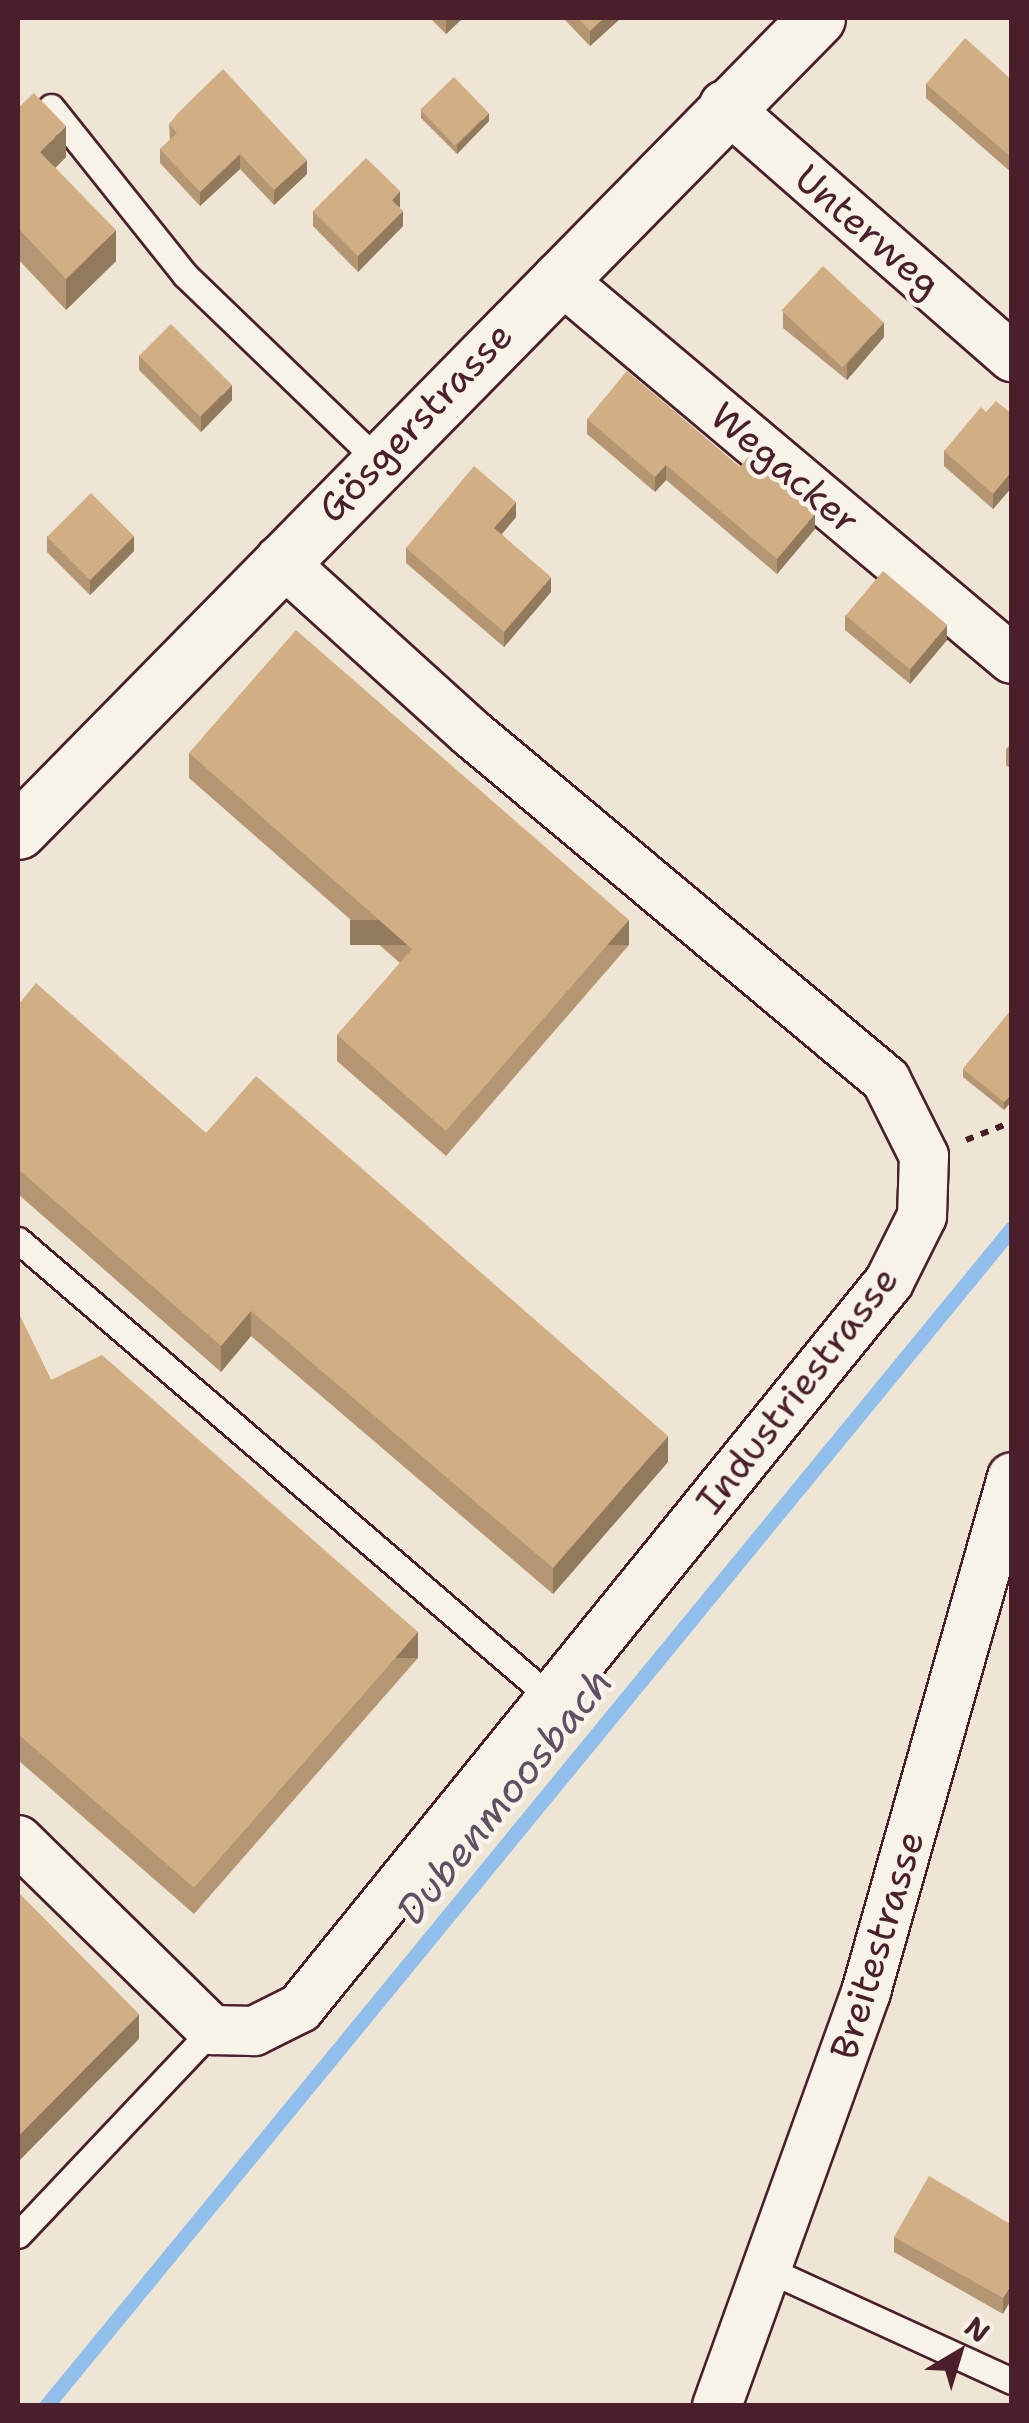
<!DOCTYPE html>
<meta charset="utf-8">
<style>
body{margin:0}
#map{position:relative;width:1029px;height:2423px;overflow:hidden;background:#efe5d4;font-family:"Shantell Sans",sans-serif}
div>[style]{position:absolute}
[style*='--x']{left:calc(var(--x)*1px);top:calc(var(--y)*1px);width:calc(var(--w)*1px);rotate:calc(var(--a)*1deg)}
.stream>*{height:15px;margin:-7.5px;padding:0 7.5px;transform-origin:7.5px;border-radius:7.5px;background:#90bfeb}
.path>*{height:6px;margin-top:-3px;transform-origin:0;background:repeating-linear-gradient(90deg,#4a1f2b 0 8px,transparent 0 16px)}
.roads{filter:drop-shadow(2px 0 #4a1f2b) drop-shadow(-2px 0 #4a1f2b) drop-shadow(0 2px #4a1f2b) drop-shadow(0 -2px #4a1f2b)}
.lane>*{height:25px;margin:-12.5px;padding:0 12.5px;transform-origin:12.5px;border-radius:12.5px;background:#f7f3e8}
.street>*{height:48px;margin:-24px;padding:0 24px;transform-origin:24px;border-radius:24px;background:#f7f3e8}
.secondary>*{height:55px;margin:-27.5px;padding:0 27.5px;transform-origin:27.5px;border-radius:27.5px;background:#f7f3e8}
.wall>*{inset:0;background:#b49672}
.shaded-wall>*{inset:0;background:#927a5c;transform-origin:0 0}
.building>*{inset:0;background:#d1ae84;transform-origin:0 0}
span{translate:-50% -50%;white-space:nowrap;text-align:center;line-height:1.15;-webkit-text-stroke:9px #f7f3e8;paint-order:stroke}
.street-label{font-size:38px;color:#4a1f2b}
.water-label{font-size:40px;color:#5f4f65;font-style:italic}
.frame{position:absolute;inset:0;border:20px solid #4a1f2b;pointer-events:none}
.north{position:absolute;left:909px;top:2303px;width:100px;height:100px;-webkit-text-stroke:8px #f7f3e8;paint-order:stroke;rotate:38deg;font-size:28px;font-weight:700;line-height:40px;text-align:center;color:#4a1f2b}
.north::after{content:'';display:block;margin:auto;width:35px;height:45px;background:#4a1f2b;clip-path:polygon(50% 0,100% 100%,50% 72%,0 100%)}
</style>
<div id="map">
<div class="stream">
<i style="--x:46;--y:2406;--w:1523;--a:-50.65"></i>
</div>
<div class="path">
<i style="--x:966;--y:1140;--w:49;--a:-21.4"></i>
</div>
<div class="roads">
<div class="lane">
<i style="--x:51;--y:107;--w:215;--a:51.4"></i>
<i style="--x:185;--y:275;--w:268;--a:43.9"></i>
<i style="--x:18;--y:1240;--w:703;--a:40.67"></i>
<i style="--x:18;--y:2235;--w:282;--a:-46.6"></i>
<i style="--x:767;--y:2269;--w:269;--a:24.6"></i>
</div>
<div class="street">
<i style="--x:724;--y:105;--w:383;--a:41.2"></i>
<i style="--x:558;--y:277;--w:593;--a:40.08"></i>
<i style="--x:18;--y:1840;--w:272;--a:44.4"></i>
<i style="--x:212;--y:2030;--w:42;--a:1.4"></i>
<i style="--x:254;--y:2031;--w:51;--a:-26.6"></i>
<i style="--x:300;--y:2008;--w:935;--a:-50.95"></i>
<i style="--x:889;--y:1282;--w:74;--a:-63.4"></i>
<i style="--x:922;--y:1216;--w:60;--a:-88.1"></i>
<i style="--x:924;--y:1156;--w:85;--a:-116.6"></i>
<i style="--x:886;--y:1080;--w:541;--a:-140.1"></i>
<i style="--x:471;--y:733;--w:258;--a:-137.8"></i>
<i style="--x:717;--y:2406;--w:440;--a:-70.2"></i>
<i style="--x:866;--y:1992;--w:535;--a:-74.17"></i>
</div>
<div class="secondary">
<i style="--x:18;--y:831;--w:1140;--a:-45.5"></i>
</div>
</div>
<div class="wall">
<i style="clip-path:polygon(430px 18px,463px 18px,446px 34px)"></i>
<i style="clip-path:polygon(563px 18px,621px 18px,590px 46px)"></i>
<i style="clip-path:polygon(1012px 80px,1012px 173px,926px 98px,926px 84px)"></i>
<i style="clip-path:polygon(18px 108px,66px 157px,55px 168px,116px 261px,66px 310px,18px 259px)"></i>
<i style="clip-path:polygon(421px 110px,489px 121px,457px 154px,421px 118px)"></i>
<i style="clip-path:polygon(169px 124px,307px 174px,274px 205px,240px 169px,200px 206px,160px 163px,160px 149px,170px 140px)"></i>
<i style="clip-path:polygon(399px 207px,403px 226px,358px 272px,313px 226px,313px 211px)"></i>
<i style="clip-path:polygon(783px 312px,884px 337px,847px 380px,783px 328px)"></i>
<i style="clip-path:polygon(139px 355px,232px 400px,201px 432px,139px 370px)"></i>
<i style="clip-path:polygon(986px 412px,1012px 414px,1012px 487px,993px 509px,944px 466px,944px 451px)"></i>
<i style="clip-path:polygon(587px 419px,815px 529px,777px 574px,666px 480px,655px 492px,587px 434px)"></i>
<i style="clip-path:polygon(516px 517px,502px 534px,551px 592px,504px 647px,406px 563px,406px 548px)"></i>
<i style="clip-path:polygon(47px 536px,134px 551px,90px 595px,47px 552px)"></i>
<i style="clip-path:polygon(845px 615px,947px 640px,910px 684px,845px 630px)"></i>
<i style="clip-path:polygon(1012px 743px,1012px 770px,1006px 765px,1006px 749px)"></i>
<i style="clip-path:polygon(189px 753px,629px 945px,446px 1156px,337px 1061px,337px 1035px,400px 963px,189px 778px)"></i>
<i style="clip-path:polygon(18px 1005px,206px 1133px,668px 1462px,553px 1594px,251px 1336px,221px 1372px,18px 1194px)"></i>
<i style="clip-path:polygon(1012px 1009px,1004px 1110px,963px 1077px,963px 1069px)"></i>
<i style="clip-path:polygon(18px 1312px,51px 1380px,418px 1658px,194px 1914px,18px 1760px)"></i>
<i style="clip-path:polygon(1012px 2225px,1003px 2314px,894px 2252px,894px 2237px)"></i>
</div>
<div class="shaded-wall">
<i style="clip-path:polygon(447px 18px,463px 18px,446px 34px,446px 19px)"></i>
<i style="clip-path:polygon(604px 18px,621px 18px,590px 46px,590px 31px)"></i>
<i style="clip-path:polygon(489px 113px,489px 121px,457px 154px,457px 145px)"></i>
<i style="clip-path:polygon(66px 126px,66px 157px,40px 183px,40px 152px)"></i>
<i style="clip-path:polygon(240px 154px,240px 169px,200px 206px,200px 192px)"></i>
<i style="clip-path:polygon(307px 160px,307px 174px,274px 205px,274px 190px)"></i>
<i style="clip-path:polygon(400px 191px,400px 207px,392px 215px,392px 200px)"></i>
<i style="clip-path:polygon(403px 211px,403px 226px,358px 272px,358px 256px)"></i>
<i style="clip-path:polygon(116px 230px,116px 261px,66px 310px,66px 279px)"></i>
<i style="clip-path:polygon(884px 322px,884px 337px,847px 380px,847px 364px)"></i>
<i style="clip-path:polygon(232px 385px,232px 400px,201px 432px,201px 416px)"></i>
<i style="clip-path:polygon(666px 465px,666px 480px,655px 492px,655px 477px)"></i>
<i style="clip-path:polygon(1012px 471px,1012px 487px,993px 509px,993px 494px)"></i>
<i style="clip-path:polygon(516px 502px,516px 517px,494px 543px,494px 528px)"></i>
<i style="clip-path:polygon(815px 514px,815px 529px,777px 574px,777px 559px)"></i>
<i style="clip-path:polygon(134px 536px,134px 551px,90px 595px,90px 579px)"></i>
<i style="clip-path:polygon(551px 577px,551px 592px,504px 647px,504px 632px)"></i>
<i style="clip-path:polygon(947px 625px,947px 640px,910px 684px,910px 669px)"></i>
<i style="left:629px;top:920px;width:25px;height:279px;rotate:90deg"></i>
<i style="clip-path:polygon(1012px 1093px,1012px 1101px,1004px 1110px,1004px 1102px)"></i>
<i style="clip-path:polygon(251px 1311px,251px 1336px,221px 1372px,221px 1346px)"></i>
<i style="clip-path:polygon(668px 1436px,668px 1462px,553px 1594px,553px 1568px)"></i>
<i style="left:418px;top:1632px;width:26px;height:340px;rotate:90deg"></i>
<i style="clip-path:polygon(139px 2014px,139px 2039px,18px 2162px,18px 2136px)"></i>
<i style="clip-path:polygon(1012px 2283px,1012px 2298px,1003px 2314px,1003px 2298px)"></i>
</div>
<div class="building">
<i style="clip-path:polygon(578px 18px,604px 18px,590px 31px)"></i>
<i style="clip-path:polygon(965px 38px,1012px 80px,1012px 158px,926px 84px)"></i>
<i style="clip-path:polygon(223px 69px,307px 160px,274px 190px,240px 154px,200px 192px,160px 149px,177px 133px,169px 124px,179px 112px)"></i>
<i style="left:454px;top:77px;width:50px;height:47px;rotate:46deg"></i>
<i style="clip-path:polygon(34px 93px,66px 126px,40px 152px,116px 230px,66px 279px,18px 228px,18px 108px)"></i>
<i style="clip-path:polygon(366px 158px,400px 191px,392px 200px,403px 211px,358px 256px,313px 211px)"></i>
<i style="left:823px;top:266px;width:83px;height:61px;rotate:43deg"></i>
<i style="left:171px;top:324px;width:86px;height:45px;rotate:45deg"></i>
<i style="clip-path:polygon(627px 371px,740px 467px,748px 457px,815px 514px,777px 559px,666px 465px,655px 477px,587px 419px)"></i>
<i style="clip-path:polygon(996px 401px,1012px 414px,1012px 471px,993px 494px,944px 451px,981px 407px,986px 412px)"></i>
<i style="clip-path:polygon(474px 466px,516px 502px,494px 528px,551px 577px,504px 632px,406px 548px)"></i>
<i style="left:91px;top:493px;width:61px;height:62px;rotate:45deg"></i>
<i style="left:883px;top:571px;width:84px;height:58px;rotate:40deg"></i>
<i style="clip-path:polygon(296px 630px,629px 920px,446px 1131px,337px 1035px,412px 949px,189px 753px)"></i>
<i style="clip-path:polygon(36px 983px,206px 1133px,256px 1076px,668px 1436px,553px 1568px,251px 1311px,221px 1346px,18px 1169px,18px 1005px)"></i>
<i style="clip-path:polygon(1012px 1009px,1012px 1093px,1004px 1102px,963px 1069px)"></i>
<i style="clip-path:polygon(18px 1312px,51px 1380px,102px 1355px,418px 1632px,194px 1888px,18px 1734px)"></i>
<i style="clip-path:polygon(18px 1892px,139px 2014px,18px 2136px)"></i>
<i style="clip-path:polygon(929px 2176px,1012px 2225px,1012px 2283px,1003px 2298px,894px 2237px)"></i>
</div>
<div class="street-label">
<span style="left:868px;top:231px;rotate:41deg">Unterweg</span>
<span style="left:415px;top:422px;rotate:-46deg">Gösgerstrasse</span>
<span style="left:785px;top:468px;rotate:40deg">Wegacker</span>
<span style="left:797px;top:1390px;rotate:-52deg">Industriestrasse</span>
<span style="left:877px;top:1945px;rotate:-73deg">Breitestrasse</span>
</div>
<div class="water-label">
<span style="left:504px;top:1796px;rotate:-51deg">Dubenmoosbach</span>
</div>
<div class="frame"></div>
<div class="north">N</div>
</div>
